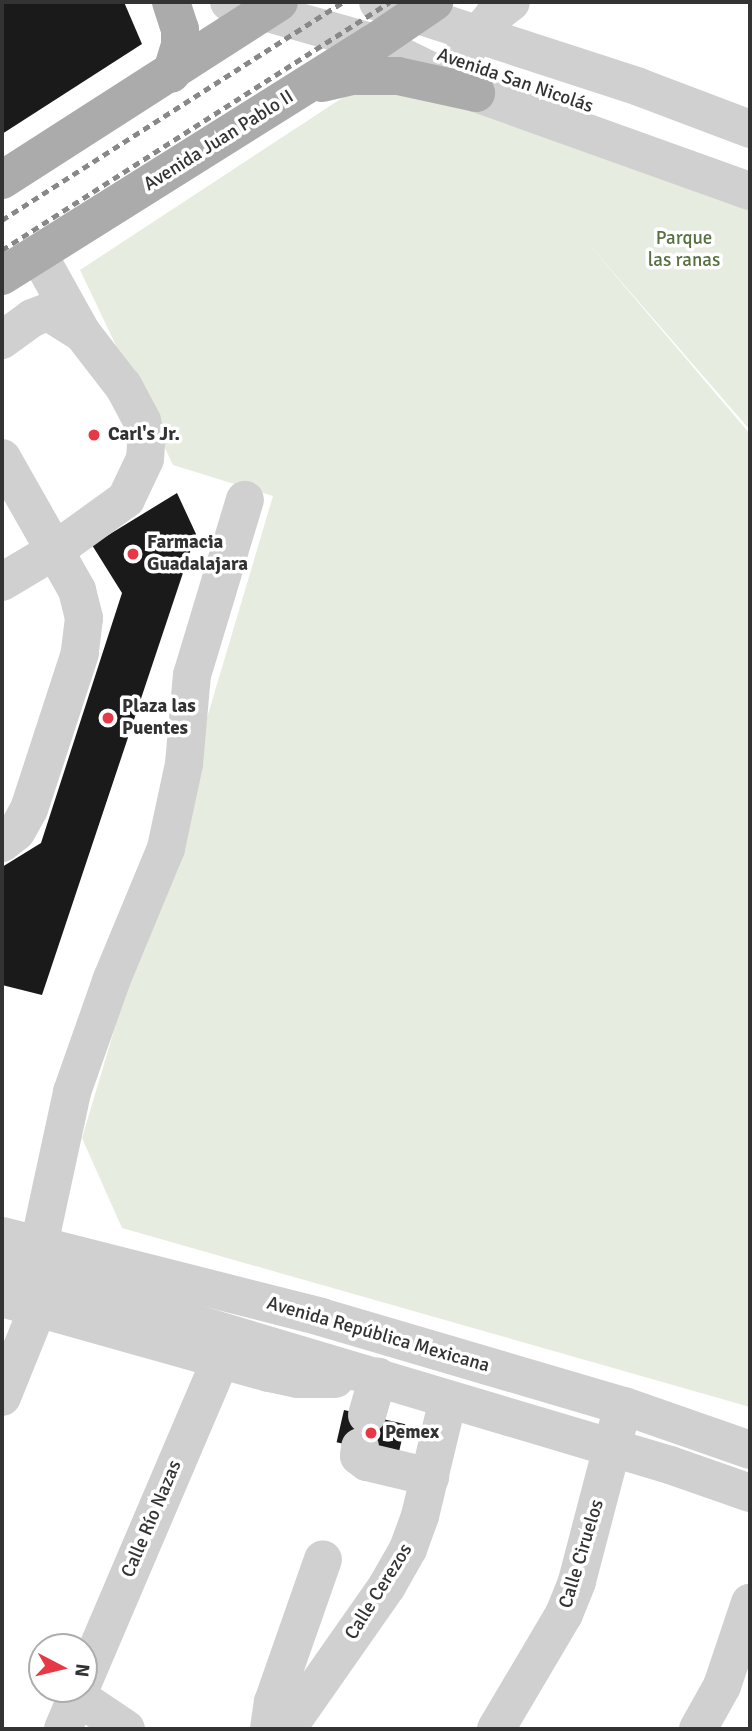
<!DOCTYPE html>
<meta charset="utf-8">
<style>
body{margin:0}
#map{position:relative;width:752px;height:1731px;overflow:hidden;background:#fff;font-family:Signika,sans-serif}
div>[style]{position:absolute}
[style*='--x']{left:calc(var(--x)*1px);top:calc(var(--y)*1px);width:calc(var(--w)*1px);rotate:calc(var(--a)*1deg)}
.green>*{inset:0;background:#e6ecdf}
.building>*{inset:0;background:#1a1a1a;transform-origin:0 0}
.minor>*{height:38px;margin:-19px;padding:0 19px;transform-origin:19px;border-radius:19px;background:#d0d0d0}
.major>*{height:38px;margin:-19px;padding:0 19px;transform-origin:19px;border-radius:19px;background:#ababab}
.rail>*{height:5px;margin-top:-2.5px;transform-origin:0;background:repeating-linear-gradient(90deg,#888 0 7px,transparent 0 12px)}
.dots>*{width:19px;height:19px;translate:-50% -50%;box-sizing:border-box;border:4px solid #fff;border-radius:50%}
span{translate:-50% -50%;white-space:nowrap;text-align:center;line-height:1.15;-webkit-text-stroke:7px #fff;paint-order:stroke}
.street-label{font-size:19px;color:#333}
.park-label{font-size:19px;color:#56703f}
.poi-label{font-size:19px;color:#333;font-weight:700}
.left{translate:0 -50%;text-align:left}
.frame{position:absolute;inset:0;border:4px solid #333;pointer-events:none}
.north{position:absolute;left:28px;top:1633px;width:70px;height:70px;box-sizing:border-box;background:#fff;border:2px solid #adadad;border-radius:50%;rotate:97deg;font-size:19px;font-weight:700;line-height:28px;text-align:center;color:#333}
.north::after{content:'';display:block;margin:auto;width:24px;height:32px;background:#e63946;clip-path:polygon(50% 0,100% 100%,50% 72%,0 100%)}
</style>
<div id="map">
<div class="green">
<i style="clip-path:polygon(449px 79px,750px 202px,750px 430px,586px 241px,750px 434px,750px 1407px,122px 1228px,82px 1138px,273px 496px,173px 465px,80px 270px,365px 83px)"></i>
</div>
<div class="building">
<i style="clip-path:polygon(2px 2px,124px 2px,142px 44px,2px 134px)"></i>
<i style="clip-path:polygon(177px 493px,196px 534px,42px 995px,2px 985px,2px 867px,41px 843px,122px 593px,92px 545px)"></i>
<i style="left:344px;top:1410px;width:63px;height:33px;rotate:13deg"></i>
</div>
<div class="minor">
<i style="--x:229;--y:2;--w:151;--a:15.8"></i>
<i style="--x:374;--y:43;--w:114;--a:26.1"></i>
<i style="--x:476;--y:93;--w:291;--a:19.7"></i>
<i style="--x:378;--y:2;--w:274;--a:18"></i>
<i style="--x:639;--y:87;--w:119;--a:20.7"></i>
<i style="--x:464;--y:53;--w:48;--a:-51.7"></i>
<i style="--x:494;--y:15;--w:21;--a:-37"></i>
<i style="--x:2;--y:340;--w:37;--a:-36"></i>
<i style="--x:32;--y:318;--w:17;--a:-21"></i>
<i style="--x:48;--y:312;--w:40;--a:32"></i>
<i style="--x:2;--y:458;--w:152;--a:60.4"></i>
<i style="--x:77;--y:590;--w:29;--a:76"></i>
<i style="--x:84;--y:618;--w:35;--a:97"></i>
<i style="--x:80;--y:653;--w:164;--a:108.1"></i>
<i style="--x:29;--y:809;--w:26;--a:119"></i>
<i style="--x:16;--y:832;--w:18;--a:142"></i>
<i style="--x:2;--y:582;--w:61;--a:-30.8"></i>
<i style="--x:54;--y:551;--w:89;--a:-35.8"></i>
<i style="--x:126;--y:499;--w:44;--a:-64.6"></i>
<i style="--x:145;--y:459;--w:16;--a:-86"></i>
<i style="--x:146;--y:443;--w:22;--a:-100"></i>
<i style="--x:142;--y:421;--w:40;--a:-118"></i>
<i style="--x:123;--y:386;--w:67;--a:-127.7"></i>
<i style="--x:82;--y:333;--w:90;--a:-119.1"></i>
<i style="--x:2;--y:1236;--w:329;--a:14.2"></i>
<i style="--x:321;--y:1317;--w:316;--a:16.4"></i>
<i style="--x:624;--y:1406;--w:133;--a:19.2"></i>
<i style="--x:39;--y:1245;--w:157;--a:-77.8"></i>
<i style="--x:72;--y:1092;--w:118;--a:-70.6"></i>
<i style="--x:111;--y:981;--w:144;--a:-67.5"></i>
<i style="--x:166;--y:848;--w:86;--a:-77.9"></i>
<i style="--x:184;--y:764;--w:89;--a:-84.9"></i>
<i style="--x:192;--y:675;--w:183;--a:-73.2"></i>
<i style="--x:2;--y:1266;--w:697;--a:16.59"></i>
<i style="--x:670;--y:1465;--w:85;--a:19.3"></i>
<i style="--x:2;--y:1298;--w:277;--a:15.7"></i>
<i style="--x:269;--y:1373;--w:29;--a:12"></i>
<i style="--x:297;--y:1379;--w:38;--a:0"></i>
<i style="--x:2;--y:1397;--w:96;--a:-68"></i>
<i style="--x:367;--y:1415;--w:40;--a:-74"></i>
<i style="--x:360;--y:1447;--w:9;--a:96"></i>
<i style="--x:359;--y:1456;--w:10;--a:37"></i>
<i style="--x:367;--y:1462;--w:65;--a:13.4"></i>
<i style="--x:84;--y:1680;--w:349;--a:-66.9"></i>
<i style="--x:77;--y:1696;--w:59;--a:34"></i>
<i style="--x:63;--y:1729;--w:43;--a:-67"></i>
<i style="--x:269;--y:1729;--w:27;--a:-82"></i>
<i style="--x:273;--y:1702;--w:151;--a:-70.7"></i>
<i style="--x:287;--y:1729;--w:174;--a:-55"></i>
<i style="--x:387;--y:1586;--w:43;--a:-60.4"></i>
<i style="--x:408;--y:1549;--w:35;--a:-70"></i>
<i style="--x:420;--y:1516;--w:120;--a:-76.5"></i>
<i style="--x:496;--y:1729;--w:134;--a:-59.4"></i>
<i style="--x:564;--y:1614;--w:35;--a:-68"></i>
<i style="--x:577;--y:1581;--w:161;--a:-75.3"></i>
<i style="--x:698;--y:1729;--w:49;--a:-60.8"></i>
<i style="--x:722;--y:1686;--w:88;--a:-71.4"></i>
</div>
<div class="major">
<i style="--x:171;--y:2;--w:28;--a:72"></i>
<i style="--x:180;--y:29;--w:16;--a:90"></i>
<i style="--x:180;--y:45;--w:30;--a:107"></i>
<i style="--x:322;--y:83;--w:32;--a:-13"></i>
<i style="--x:353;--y:76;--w:45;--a:0"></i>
<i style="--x:398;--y:76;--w:80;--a:12.3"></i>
<i style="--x:2;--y:180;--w:329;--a:-32.7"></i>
<i style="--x:2;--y:276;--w:439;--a:-32.1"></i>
<i style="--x:374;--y:43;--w:73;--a:-34.3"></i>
</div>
<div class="rail">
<i style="--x:2;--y:220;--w:405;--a:-32.6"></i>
<i style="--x:2;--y:250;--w:460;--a:-32.6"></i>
</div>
<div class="dots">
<i style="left:94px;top:435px;background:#e63946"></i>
<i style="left:133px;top:554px;background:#e63946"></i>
<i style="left:108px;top:718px;background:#e63946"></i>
<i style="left:371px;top:1433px;background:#e63946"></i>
</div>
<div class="street-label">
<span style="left:515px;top:81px;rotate:19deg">Avenida San Nicolás</span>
<span style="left:219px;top:141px;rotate:-32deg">Avenida Juan Pablo II</span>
<span style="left:378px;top:1335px;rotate:16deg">Avenida República Mexicana</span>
<span style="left:152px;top:1519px;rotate:-67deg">Calle Río Nazas</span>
<span style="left:582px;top:1554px;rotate:-73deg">Calle Ciruelos</span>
<span style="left:379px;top:1592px;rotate:-58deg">Calle Cerezos</span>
</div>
<div class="park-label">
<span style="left:684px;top:250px">Parque<br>las ranas</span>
</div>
<div class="poi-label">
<span class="left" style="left:108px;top:435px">Carl's Jr.</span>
<span class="left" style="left:147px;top:554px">Farmacia<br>Guadalajara</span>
<span class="left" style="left:122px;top:718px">Plaza las<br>Puentes</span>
<span class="left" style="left:385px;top:1433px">Pemex</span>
</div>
<div class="frame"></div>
<div class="north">N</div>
</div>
